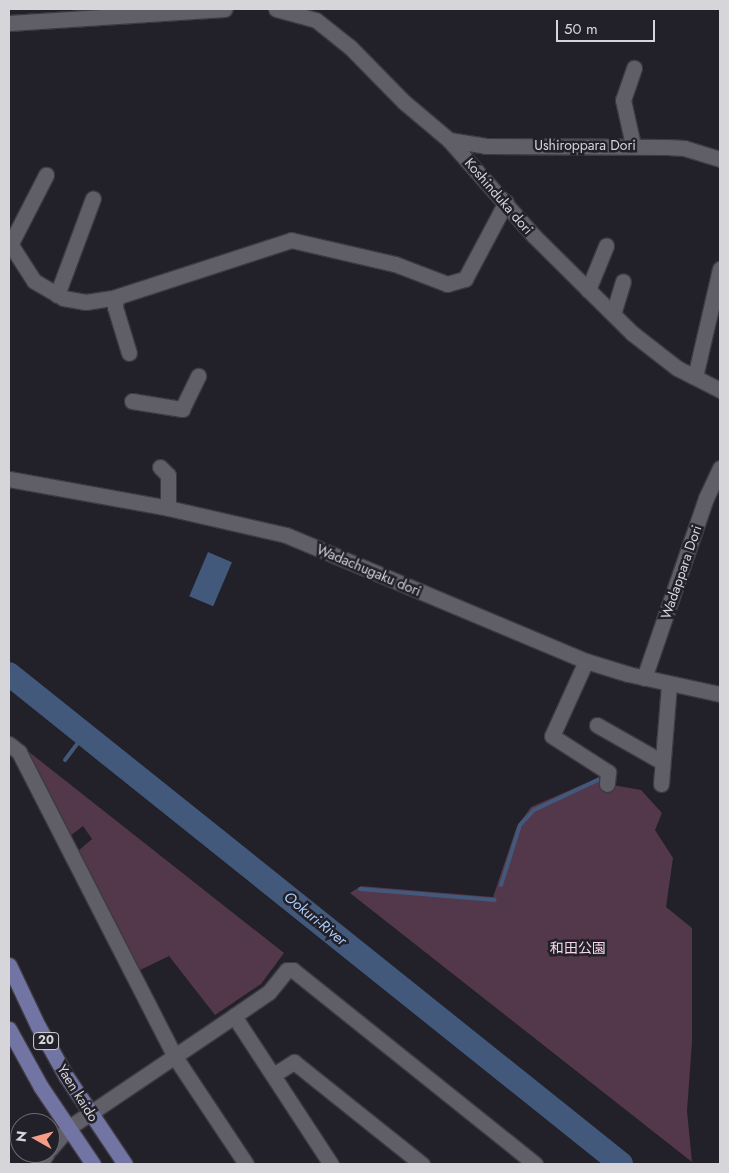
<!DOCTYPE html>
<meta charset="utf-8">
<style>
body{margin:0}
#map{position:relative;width:729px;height:1173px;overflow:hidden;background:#222028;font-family:Jost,"Noto Sans JP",sans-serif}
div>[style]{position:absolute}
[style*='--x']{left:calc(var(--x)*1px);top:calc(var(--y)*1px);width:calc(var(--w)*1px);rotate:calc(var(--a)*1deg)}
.green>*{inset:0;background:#53374b}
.water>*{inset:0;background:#43597b;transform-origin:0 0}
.stream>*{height:4px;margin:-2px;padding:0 2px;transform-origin:2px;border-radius:2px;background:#43597b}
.river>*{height:24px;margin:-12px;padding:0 12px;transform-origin:12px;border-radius:12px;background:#43597b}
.roads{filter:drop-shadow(1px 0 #3c3b41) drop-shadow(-1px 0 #3c3b41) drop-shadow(0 1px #3c3b41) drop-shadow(0 -1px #3c3b41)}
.minor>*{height:15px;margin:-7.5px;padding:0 7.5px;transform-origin:7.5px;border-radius:7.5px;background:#605e67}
.major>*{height:15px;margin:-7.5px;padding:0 7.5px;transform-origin:7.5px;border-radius:7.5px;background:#7275a3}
span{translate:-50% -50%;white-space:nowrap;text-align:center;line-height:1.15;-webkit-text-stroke:5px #222028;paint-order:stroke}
.shield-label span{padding:1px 4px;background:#222028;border:1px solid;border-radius:4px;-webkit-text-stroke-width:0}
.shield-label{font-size:12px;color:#d6d5da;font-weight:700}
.street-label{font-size:14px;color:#d6d5da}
.park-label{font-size:14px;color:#fad4ee}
.water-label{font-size:15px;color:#adcbf9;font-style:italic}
.frame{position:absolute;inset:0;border:10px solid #d6d5da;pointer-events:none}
.north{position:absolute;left:10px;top:1113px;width:50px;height:50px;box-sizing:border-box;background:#222028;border:1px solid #6a686f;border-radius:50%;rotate:277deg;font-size:14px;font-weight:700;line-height:20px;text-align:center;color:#d6d5da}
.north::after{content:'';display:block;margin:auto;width:18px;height:22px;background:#f49e88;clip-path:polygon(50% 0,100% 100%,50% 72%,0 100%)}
.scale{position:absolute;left:556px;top:20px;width:99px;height:22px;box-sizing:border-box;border:2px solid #d6d5da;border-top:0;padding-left:6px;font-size:15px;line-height:18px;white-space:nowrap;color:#d6d5da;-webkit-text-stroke:4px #222028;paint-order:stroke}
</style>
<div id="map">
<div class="green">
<i style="clip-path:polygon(24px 748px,284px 953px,261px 984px,215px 1015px,169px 956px,138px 971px,78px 851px,92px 839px,83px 826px,70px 836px)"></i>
<i style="clip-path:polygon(600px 777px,607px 784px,641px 790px,662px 813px,655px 830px,673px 858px,666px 907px,692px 928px,692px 1042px,687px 1111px,692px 1162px,350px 893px,361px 886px,493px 897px,517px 826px,531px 807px)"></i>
</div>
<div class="water">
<i style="left:208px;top:552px;width:26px;height:48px;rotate:23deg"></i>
</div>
<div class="stream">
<i style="--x:65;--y:760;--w:31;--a:-53"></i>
<i style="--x:501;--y:885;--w:63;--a:-72.4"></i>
<i style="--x:520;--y:825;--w:21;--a:-47"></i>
<i style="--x:534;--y:810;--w:73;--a:-25.2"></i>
<i style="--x:360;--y:889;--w:135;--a:4.7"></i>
</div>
<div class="river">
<i style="--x:9;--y:674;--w:784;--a:38.68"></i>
</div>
<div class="roads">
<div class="minor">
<i style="--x:276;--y:9;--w:41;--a:15.4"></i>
<i style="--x:316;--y:20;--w:43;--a:38.5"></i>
<i style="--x:350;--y:47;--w:77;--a:45.5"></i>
<i style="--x:404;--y:102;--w:59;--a:40.2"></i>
<i style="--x:449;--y:140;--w:128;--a:48.5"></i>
<i style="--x:534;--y:236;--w:138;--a:44.7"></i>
<i style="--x:632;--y:333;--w:57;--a:37.9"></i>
<i style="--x:677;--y:368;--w:48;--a:27.1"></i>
<i style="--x:9;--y:23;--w:216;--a:-3.7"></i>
<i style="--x:449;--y:140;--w:36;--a:9"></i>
<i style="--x:485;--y:146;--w:182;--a:0.3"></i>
<i style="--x:667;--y:147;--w:17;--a:3"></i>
<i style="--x:684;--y:148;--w:38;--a:17"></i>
<i style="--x:633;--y:145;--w:46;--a:-102.5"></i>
<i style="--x:623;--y:100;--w:34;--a:-71"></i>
<i style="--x:9;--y:242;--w:46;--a:57.3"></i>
<i style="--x:34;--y:281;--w:34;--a:30"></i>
<i style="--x:63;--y:298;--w:23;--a:10"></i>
<i style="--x:86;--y:302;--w:30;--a:-9"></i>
<i style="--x:116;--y:297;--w:184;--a:-18"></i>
<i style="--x:291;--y:240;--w:107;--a:13"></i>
<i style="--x:395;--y:264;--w:56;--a:21"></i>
<i style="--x:447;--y:284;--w:19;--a:-16"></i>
<i style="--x:465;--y:279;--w:87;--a:-62"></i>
<i style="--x:10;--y:245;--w:79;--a:-62.8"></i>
<i style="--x:588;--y:290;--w:48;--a:-67.8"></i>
<i style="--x:57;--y:295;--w:103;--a:-69.6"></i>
<i style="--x:116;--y:297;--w:10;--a:96"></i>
<i style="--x:115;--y:307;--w:48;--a:73.1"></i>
<i style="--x:613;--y:314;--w:34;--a:-73"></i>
<i style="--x:695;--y:377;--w:111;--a:-77"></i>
<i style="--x:132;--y:401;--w:51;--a:9.1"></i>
<i style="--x:182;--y:409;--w:37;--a:-64"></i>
<i style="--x:160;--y:467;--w:11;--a:45"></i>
<i style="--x:168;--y:475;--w:33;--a:90"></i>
<i style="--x:9;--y:479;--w:162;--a:10.3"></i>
<i style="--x:168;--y:508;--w:121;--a:12.9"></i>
<i style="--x:286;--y:535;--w:325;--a:22.8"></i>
<i style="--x:586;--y:661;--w:44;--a:17.2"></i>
<i style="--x:628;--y:674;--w:94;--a:12.3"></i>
<i style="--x:586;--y:661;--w:82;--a:114.4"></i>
<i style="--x:552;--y:736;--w:67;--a:32.7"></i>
<i style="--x:608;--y:772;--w:12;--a:95"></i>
<i style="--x:644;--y:678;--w:190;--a:-71"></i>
<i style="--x:706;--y:498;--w:33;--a:-65"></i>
<i style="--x:597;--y:725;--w:75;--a:29.6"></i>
<i style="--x:9;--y:744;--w:13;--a:39"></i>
<i style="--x:19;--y:752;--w:343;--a:62.9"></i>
<i style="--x:175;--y:1057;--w:128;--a:56.4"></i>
<i style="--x:661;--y:784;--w:100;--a:-85.4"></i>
<i style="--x:234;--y:1016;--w:177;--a:56.8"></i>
<i style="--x:273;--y:1075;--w:25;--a:-32"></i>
<i style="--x:294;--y:1062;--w:164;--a:38.6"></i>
<i style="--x:50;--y:1149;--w:28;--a:-49"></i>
<i style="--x:68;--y:1128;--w:200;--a:-34"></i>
<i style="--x:234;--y:1016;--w:42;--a:-34.4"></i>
<i style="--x:269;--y:992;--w:28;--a:-51"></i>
<i style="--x:287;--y:970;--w:6;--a:0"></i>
<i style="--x:293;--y:970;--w:310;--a:38.7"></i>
<i style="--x:40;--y:1164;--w:13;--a:-58"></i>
</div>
<div class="major">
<i style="--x:9;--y:965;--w:68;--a:64.6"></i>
<i style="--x:38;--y:1026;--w:57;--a:60.8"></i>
<i style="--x:66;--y:1076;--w:106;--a:56.2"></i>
<i style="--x:9;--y:1029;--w:66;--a:61.1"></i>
<i style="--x:41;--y:1087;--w:93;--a:56"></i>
</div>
</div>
<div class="shield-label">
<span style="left:46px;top:1041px">20</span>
</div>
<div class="street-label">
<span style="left:585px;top:145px">Ushiroppara Dori</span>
<span style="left:499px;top:196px;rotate:49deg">Koshinduka dori</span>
<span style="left:369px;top:570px;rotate:23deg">Wadachugaku dori</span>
<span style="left:681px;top:572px;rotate:-71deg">Wadappara Dori</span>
<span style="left:78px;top:1093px;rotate:58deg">Yaen kaido</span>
</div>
<div class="park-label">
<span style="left:578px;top:948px">和田公園</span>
</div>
<div class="water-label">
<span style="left:315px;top:919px;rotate:39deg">Ookuri-River</span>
</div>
<div class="frame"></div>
<div class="north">N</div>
<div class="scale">50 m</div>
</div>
